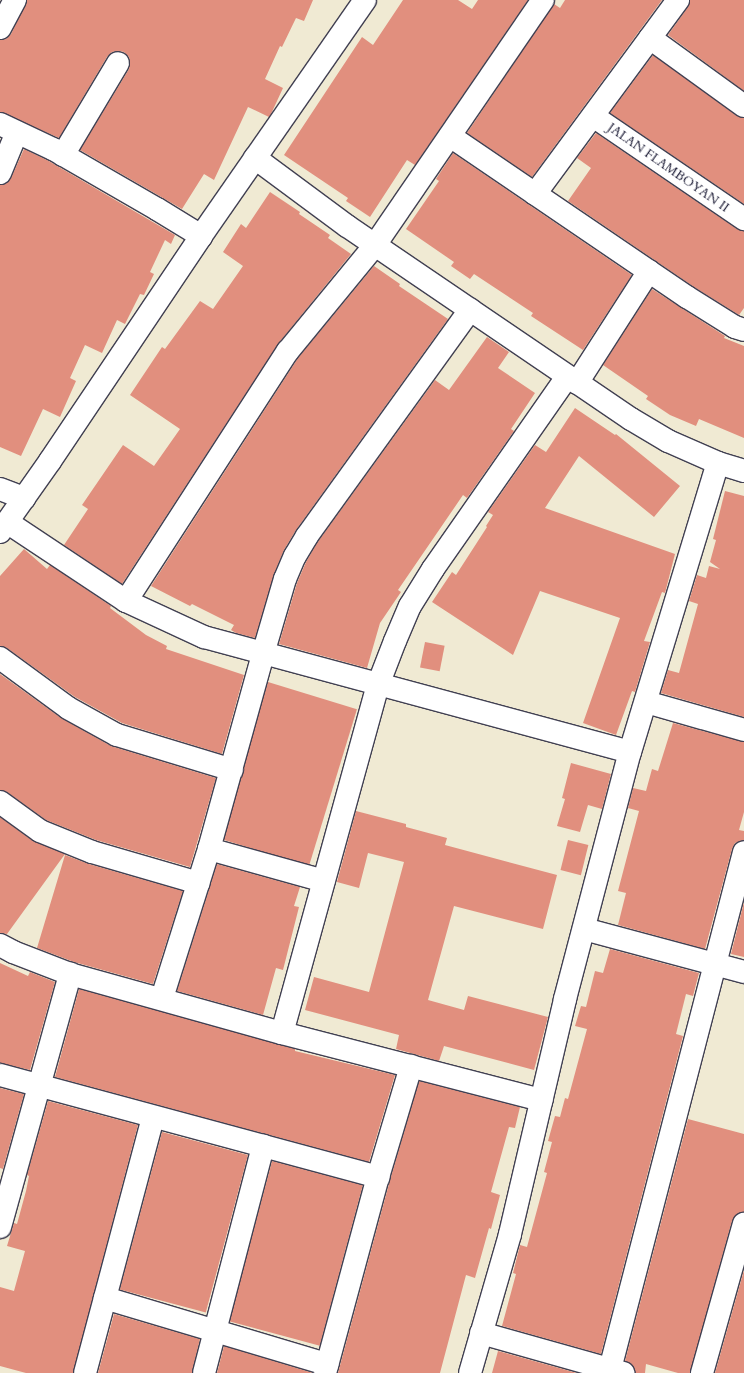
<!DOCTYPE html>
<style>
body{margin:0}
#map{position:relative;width:744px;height:1373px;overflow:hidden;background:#f0ead3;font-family:Cardo,serif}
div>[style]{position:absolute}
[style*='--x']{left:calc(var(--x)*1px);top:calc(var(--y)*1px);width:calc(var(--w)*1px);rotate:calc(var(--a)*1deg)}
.building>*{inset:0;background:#e18f7e;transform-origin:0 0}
.roads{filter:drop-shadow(1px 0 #414052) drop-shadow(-1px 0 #414052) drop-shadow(0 1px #414052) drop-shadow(0 -1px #414052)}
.street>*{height:22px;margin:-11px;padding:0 11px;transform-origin:11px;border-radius:11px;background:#fff}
span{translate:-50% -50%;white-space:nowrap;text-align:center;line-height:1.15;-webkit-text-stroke:3.5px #fff;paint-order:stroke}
.street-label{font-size:13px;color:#22223b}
</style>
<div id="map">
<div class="building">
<i style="clip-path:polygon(27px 0,313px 0,304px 21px,296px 18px,282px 47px,280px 46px,265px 79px,283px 88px,271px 114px,269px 117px,248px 107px,214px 180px,204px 174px,182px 209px,80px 150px,129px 69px,130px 64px,129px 57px,124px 52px,119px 51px,112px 52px,107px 57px,59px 138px,0 112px,0 40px,6px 39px,11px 34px)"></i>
<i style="clip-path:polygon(403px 0,458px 0,472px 9px,478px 0,528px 0,415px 165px,407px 160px,370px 217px,346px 201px,348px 198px,284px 155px,362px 37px,373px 45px)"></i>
<i style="clip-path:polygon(565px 0,662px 0,532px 177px,467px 133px,554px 4px,560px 8px)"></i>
<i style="clip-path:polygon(690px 0,744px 0,744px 91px,668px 35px,688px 7px)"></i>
<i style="clip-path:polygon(653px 55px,737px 116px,744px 118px,744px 204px,610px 113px)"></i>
<i style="clip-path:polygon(596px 133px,737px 229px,744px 231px,744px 308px,739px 315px,694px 287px,568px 201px,591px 168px,577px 158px)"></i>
<i style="clip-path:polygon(24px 149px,47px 160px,175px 235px,171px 244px,165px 240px,150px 272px,154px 274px,144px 295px,140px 294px,125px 324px,117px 320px,102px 353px,85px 345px,70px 378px,76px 381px,60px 417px,43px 409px,21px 456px,0 447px,0 185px,7px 183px,11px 178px)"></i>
<i style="clip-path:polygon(453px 153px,632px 275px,583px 350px,531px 316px,533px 313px,474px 274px,470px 279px,451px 266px,454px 262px,406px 229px,439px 181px,436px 179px)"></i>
<i style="clip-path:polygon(270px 192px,300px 212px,299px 214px,330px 235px,328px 238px,351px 254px,278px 344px,122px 584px,64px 545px,88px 509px,82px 505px,123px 445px,154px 466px,180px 429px,130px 395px,162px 347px,165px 349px,200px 301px,213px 309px,243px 266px,223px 252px,241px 224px,246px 228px)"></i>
<i style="clip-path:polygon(374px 266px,400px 284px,399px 286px,448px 319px,296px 530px,284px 550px,274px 574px,255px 638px,236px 633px,231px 630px,234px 625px,192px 604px,190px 606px,151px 586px,298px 358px)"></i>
<i style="clip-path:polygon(652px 289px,725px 336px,724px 338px,744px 346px,744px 438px,699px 419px,696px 426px,670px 415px,646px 399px,648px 396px,603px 365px)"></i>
<i style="clip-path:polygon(487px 337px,509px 352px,498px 368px,535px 393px,511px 429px,514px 431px,467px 498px,463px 495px,398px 590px,401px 592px,380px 623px,367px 668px,279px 644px,297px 583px,306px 562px,317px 543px,435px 380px,449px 390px)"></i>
<i style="clip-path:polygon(575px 408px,615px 435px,616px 434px,680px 486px,654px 517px,579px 456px,545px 508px,675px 554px,665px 593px,662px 592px,644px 641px,650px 642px,635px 692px,632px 691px,616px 735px,583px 723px,620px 618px,540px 591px,513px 655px,432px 602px,452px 572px,456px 575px,487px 527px,486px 526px,493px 515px,488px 512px,535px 445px,546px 452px)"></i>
<i style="clip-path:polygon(725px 491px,744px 496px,744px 717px,661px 693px,668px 670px,679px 673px,698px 604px,689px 601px,697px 575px,706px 578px,709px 566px,720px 569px,710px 562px,716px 540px,713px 539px)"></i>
<i style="clip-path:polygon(24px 549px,47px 569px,50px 565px,111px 606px,110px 608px,146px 635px,167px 646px,166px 649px,244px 675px,222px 754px,122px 723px,75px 697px,7px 648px,0 646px,0 576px)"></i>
<i style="left:425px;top:642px;width:20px;height:26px;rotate:11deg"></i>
<i style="clip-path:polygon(0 674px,61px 718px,111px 746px,216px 778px,190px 867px,96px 840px,46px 820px,7px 792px,0 790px)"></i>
<i style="left:268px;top:682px;width:93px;height:164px;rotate:17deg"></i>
<i style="clip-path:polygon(673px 723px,744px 742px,744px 812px,739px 830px,744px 831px,744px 840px,735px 843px,732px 849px,705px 949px,618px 925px,626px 893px,618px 891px,639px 811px,628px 808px,633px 788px,646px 791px,652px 769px,658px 771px)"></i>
<i style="clip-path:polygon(571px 763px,611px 774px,602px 809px,588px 805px,580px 832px,557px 826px,565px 799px,562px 798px)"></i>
<i style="clip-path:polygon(356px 811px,406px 824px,406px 827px,447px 838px,445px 845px,557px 875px,543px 929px,454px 906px,428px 1000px,464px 1010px,468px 996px,548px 1017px,534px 1070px,444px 1046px,439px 1061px,396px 1049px,399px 1035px,305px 1010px,314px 977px,369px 992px,404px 862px,368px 853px,359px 888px,337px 882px)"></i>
<i style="clip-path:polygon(0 817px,33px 841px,65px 854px,7px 934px,0 933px)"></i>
<i style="left:568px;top:840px;width:21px;height:31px;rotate:14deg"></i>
<i style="clip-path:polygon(65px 855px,89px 864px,183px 891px,153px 984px,74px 962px,37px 948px)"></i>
<i style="clip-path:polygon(217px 864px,300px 887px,294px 906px,299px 907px,283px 970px,276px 968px,263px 1015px,177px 991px)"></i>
<i style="clip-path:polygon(744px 902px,744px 957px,731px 954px)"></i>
<i style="clip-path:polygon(610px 949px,699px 973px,693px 996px,686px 994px,676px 1034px,683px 1036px,601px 1354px,502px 1326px,516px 1274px,513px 1273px,520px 1245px,527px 1247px,547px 1173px,544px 1172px,552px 1142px,548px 1141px,555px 1116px,560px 1117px,565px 1098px,568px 1099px,587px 1029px,575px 1026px,581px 1006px,586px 1007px,595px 971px,603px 973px)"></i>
<i style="clip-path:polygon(0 963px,28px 976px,30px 972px,55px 982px,30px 1070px,0 1063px)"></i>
<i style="clip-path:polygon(79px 989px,295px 1049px,295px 1051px,395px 1075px,369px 1162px,55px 1077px)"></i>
<i style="clip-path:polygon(419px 1081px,520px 1107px,515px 1128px,509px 1127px,491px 1192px,500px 1195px,491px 1229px,489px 1228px,475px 1278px,466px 1275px,440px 1373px,338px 1373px,390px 1180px)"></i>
<i style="clip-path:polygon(0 1088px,24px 1094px,3px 1169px,0 1168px)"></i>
<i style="clip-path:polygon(48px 1101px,138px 1125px,73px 1373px,26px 1373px,0 1366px,0 1287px,14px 1291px,25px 1251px,7px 1246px,14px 1223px,17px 1224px,26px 1191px,29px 1176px,27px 1175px)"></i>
<i style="clip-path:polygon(688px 1119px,744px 1134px,744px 1212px,736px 1215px,732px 1221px,690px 1373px,678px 1373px,646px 1364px,645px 1373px,635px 1373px,632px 1365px,625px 1361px)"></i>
<i style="left:162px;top:1132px;width:89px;height:163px;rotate:15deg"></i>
<i style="left:272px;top:1161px;width:94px;height:166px;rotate:15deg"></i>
<i style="clip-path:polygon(744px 1270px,744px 1373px,715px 1373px)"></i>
<i style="clip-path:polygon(114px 1314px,200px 1339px,192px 1373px,98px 1373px)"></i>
<i style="clip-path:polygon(224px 1346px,313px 1373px,217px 1373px)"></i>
<i style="clip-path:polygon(498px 1351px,577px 1373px,492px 1373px)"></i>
</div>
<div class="roads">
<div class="street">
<i style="--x:0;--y:28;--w:32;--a:-62"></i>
<i style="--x:650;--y:38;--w:116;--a:35.9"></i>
<i style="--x:593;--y:116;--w:183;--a:34.3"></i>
<i style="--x:0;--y:124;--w:59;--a:25.3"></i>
<i style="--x:53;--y:149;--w:120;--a:30"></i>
<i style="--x:157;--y:209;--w:52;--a:31.5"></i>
<i style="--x:450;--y:136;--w:287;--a:34.2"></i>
<i style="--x:687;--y:297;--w:57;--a:32"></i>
<i style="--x:735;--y:327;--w:9;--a:18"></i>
<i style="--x:63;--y:155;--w:107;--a:-59.1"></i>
<i style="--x:255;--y:158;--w:114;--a:36.5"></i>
<i style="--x:347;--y:226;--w:343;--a:34.2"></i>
<i style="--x:631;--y:419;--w:43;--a:30.7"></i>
<i style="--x:668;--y:441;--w:55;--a:23.7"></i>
<i style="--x:718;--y:463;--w:27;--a:17"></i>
<i style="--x:0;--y:173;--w:44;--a:-67.5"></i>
<i style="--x:535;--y:194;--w:241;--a:-53.6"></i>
<i style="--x:577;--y:383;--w:133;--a:-57.3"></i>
<i style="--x:0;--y:489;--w:26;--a:21"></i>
<i style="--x:7;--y:522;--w:143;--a:33.6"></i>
<i style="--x:126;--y:601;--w:86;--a:24.8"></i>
<i style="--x:204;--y:637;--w:441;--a:15.1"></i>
<i style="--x:0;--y:532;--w:87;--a:-54.8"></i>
<i style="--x:50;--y:461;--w:271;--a:-56.1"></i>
<i style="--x:201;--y:236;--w:287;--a:-55.2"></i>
<i style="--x:126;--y:601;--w:298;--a:-57.1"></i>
<i style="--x:288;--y:351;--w:137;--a:-50.6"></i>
<i style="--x:375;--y:245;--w:297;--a:-55.6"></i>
<i style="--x:0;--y:658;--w:84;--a:36.3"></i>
<i style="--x:68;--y:708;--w:56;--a:28.9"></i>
<i style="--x:117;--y:735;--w:120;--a:16.9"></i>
<i style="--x:646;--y:702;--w:102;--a:15.9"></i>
<i style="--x:0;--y:802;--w:49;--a:35.9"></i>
<i style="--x:40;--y:831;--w:56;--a:22"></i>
<i style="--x:92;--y:852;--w:111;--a:16.2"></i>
<i style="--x:209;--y:849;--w:119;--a:15.5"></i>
<i style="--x:584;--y:929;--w:166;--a:15"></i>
<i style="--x:0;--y:945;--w:15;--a:28"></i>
<i style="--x:13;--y:952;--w:61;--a:21.1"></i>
<i style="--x:70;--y:974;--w:220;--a:15.6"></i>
<i style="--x:282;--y:1033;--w:268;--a:14.5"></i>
<i style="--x:162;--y:998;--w:156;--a:-72.5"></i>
<i style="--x:209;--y:849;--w:202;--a:-74.5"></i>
<i style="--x:263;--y:654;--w:78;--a:-73.7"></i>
<i style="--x:285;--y:579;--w:25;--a:-67"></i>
<i style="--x:295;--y:556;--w:23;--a:-59"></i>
<i style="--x:307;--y:536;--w:279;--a:-54.2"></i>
<i style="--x:282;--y:1033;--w:361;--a:-74.6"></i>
<i style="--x:378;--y:685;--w:47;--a:-68.9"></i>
<i style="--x:395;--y:641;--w:38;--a:-67"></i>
<i style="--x:410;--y:606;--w:44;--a:-58.1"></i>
<i style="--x:433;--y:569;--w:234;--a:-55.1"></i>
<i style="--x:0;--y:1075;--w:392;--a:15.1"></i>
<i style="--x:0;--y:1227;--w:263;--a:-74.5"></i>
<i style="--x:105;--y:1298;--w:232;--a:16.6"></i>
<i style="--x:481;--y:1333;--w:148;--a:15.7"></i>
<i style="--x:85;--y:1373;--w:265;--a:-75.1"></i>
<i style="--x:204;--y:1373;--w:235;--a:-75.4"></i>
<i style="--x:325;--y:1373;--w:203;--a:-74.9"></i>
<i style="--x:378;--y:1177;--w:116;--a:-73.4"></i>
<i style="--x:470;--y:1373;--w:145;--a:-73.9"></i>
<i style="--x:510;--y:1234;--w:241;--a:-76.8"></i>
<i style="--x:565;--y:999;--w:255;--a:-75.3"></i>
<i style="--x:630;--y:752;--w:302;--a:-73.1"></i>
<i style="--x:609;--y:1373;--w:538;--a:-75.47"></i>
<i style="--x:702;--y:1373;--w:155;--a:-74.3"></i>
</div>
</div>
<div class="street-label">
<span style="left:668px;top:168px;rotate:35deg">JALAN FLAMBOYAN II</span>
</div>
</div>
